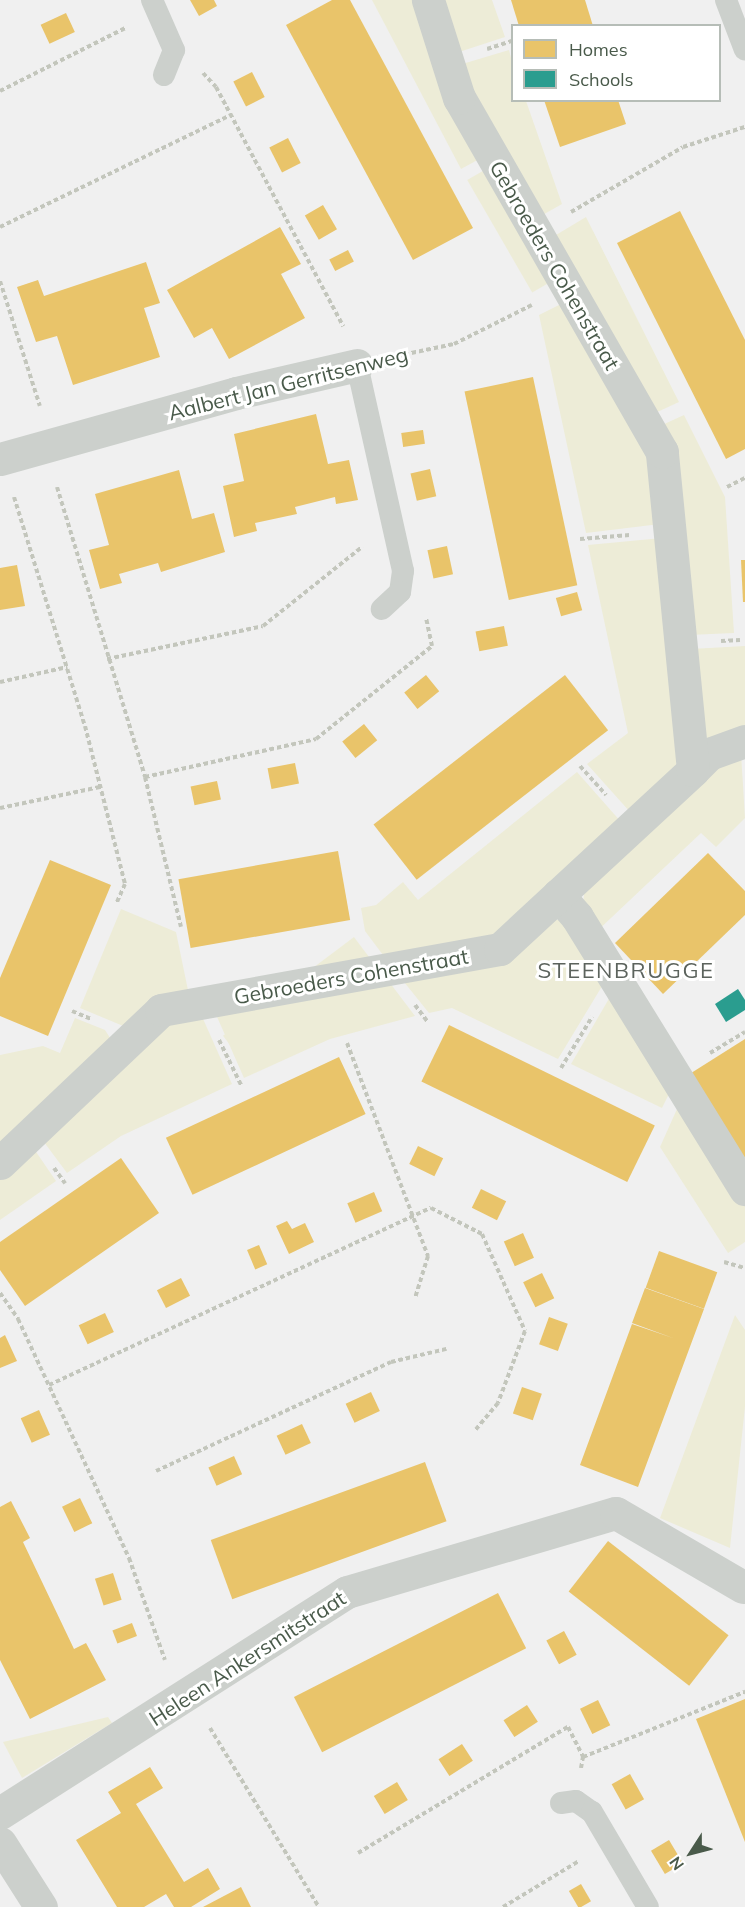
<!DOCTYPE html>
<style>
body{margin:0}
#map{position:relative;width:745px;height:1907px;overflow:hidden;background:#f0f0f0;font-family:Mulish,sans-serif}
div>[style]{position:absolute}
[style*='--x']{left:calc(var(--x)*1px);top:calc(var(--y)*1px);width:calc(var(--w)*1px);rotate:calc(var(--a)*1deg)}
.green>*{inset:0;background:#edecd7;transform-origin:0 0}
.homes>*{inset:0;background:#e9c46a;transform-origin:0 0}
.schools>*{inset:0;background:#2a9d8f}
.path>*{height:4px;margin-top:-2px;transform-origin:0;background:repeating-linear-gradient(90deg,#c3c6bc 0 4.5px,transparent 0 7.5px)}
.service>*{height:22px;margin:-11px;padding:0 11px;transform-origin:11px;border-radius:11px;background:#ccd0cc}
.pedestrian>*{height:33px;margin:-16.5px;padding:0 16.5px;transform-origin:16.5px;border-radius:16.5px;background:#ccd0cc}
.minor>*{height:33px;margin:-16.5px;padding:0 16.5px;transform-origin:16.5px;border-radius:16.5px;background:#ccd0cc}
span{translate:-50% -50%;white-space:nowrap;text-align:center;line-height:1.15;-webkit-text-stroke:6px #fff;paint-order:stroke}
.street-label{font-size:21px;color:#495a4a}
.neighbourhood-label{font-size:22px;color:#5c635d;letter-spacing:1.5px}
.legend{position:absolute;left:511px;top:24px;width:210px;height:78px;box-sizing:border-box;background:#fff;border:2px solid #b6bdb7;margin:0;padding:8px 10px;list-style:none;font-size:18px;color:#495a4a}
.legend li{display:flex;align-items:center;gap:12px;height:30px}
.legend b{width:30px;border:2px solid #b6bdb7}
.north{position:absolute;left:661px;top:1823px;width:60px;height:60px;-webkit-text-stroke:4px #fff;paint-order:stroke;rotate:234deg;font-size:16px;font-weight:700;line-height:24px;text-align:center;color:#495a4a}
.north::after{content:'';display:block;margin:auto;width:21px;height:27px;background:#495a4a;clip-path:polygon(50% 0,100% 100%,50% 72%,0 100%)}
</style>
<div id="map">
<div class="green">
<i style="clip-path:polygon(372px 0,418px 0,483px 157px,461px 169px)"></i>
<i style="clip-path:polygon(439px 0,492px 0,505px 37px,456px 53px)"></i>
<i style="clip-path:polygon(509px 50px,512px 62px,512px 100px,526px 101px,562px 204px,539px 217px,459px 65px)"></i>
<i style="left:488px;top:168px;width:130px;height:24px;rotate:60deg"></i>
<i style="clip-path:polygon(586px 217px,679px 402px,653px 414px,551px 238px)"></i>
<i style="clip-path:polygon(565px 302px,654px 454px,660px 524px,586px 533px,539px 315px)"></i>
<i style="clip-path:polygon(684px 415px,725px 497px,734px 633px,689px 635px,660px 426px)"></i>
<i style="clip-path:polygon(662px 538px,677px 771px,631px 813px,587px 764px,628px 733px,588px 545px)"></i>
<i style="clip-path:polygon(745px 646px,745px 731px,701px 747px,691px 649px)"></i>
<i style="clip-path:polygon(741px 753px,745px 818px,716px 847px,701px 833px,594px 934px,582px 915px,585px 884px,716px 762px)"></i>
<i style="clip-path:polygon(577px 772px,622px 823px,496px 939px,386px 959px,365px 931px,361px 908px,376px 905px,403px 882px,418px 900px)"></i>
<i style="clip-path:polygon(121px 909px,176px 932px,189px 995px,128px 1028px,80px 1008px)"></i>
<i style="clip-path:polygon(547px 919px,572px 921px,607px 978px,558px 1059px,452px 1008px,429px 1013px,400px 977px)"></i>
<i style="left:354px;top:937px;width:30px;height:164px;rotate:53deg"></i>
<i style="clip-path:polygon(387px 979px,415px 1016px,330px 1039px,244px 1078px,214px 1010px)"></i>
<i style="clip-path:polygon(614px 990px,673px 1086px,662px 1108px,571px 1064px)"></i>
<i style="clip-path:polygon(200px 1012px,232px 1084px,121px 1136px,67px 1173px,41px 1138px,165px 1019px)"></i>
<i style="clip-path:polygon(75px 1018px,105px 1030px,112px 1041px,0 1151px,0 1055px,43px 1046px,60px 1053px)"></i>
<i style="clip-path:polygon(681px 1100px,745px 1201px,745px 1242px,728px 1253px,660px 1147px)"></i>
<i style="clip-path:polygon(32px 1146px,56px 1181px,0 1220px,0 1172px)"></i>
<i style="clip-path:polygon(735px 1315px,745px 1330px,745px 1407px,730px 1548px,660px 1518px)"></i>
<i style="clip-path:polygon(108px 1717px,112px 1723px,22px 1778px,3px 1742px)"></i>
</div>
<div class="homes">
<i style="clip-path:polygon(190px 0,214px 0,217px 6px,199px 16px)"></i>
<i style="clip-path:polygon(332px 0,350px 0,473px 228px,413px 260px,286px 25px)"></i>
<i style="clip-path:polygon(511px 0,585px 0,593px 26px,519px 26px)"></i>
<i style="left:66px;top:13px;width:21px;height:28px;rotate:65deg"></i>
<i style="left:252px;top:72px;width:28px;height:21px;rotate:63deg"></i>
<i style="clip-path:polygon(544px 100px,618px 100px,626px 124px,560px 147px)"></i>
<i style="left:288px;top:138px;width:28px;height:21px;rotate:63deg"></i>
<i style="left:323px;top:205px;width:28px;height:21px;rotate:60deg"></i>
<i style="clip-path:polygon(680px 211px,745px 340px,745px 449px,726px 459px,617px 243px)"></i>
<i style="clip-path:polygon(280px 227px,301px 264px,281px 274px,305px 318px,229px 359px,212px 328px,194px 338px,167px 290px)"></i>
<i style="left:348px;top:250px;width:13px;height:21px;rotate:63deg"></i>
<i style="clip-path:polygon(146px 262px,160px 303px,144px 308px,160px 357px,73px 385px,57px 336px,36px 342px,17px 287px,38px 280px,44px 296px)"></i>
<i style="left:533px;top:377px;width:213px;height:70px;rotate:78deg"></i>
<i style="clip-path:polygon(316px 414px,328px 464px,349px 460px,358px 500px,336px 504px,335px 497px,295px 507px,297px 514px,255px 523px,257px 531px,234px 537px,223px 486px,244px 481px,234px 434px)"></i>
<i style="left:423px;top:430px;width:14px;height:22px;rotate:82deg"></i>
<i style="left:430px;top:469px;width:28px;height:20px;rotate:77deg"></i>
<i style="clip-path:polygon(179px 470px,192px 519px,214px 513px,225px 552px,161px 572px,158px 563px,119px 574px,122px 583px,100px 589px,89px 550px,109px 545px,95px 494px)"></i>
<i style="left:447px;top:546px;width:29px;height:20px;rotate:78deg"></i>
<i style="clip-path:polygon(741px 560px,745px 560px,745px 602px,743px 602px)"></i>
<i style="clip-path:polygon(17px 565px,25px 606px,0 610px,0 568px)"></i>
<i style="left:577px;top:592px;width:19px;height:22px;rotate:74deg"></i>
<i style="left:504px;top:626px;width:20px;height:29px;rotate:79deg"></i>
<i style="left:426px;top:675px;width:21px;height:28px;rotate:51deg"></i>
<i style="left:565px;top:675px;width:70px;height:243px;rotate:52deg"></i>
<i style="left:364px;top:724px;width:21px;height:28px;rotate:51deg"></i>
<i style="left:295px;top:763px;width:21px;height:28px;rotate:79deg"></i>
<i style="left:217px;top:781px;width:19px;height:27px;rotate:78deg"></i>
<i style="left:338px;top:851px;width:70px;height:162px;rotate:80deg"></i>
<i style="clip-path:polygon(708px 853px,745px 891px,745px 915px,663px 994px,615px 943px)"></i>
<i style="clip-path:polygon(50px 860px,111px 885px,48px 1036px,0 1016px,0 978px)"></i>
<i style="left:449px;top:1025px;width:229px;height:63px;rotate:26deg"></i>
<i style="clip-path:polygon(745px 1039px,745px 1168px,688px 1075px)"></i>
<i style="left:339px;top:1057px;width:63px;height:191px;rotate:65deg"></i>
<i style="left:418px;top:1146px;width:28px;height:20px;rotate:26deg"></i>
<i style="clip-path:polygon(121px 1158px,159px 1213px,25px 1306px,0 1270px,0 1242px)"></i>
<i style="left:481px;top:1189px;width:28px;height:21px;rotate:26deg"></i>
<i style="left:374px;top:1192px;width:21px;height:29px;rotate:67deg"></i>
<i style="clip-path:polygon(287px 1221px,292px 1229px,305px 1223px,314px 1242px,289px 1254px,276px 1226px)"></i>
<i style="left:523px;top:1233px;width:27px;height:21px;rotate:66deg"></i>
<i style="left:259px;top:1245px;width:21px;height:13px;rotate:67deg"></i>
<i style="left:659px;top:1251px;width:62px;height:39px;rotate:20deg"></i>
<i style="left:542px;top:1273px;width:28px;height:21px;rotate:64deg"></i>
<i style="left:181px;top:1278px;width:20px;height:27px;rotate:63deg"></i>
<i style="clip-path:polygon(645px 1288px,704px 1309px,638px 1487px,580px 1465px,632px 1324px,673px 1338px,632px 1323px)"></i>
<i style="left:105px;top:1313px;width:21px;height:29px;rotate:65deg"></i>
<i style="left:549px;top:1317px;width:20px;height:29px;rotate:20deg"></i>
<i style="clip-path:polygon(5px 1335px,17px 1361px,0 1368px,0 1338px)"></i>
<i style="left:522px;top:1387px;width:21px;height:28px;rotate:19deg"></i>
<i style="left:371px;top:1392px;width:21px;height:28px;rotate:65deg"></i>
<i style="left:39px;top:1410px;width:27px;height:20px;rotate:66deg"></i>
<i style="left:302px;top:1424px;width:21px;height:28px;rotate:65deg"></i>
<i style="left:234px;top:1456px;width:20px;height:28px;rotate:66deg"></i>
<i style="left:425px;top:1462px;width:63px;height:228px;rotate:70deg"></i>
<i style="left:80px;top:1498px;width:28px;height:20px;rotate:64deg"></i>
<i style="clip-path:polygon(11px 1501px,30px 1538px,23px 1542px,74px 1649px,86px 1643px,106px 1680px,30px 1719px,0 1660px,0 1507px)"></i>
<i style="left:608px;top:1541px;width:153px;height:64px;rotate:38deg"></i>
<i style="left:113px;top:1573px;width:28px;height:19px;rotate:72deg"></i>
<i style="left:498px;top:1593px;width:62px;height:229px;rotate:63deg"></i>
<i style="left:132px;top:1623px;width:14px;height:21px;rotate:69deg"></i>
<i style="left:564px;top:1631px;width:27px;height:20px;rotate:62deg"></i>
<i style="clip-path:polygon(745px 1699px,745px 1842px,696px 1719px)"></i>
<i style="left:598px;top:1700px;width:28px;height:20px;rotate:64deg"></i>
<i style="left:527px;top:1705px;width:20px;height:28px;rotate:57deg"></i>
<i style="left:462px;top:1744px;width:20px;height:28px;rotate:57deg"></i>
<i style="clip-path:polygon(150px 1767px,163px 1788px,136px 1804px,184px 1882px,208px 1868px,220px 1889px,191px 1907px,174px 1907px,166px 1894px,144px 1907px,117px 1907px,76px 1840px,121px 1813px,108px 1792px)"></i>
<i style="left:630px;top:1774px;width:29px;height:21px;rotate:61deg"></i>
<i style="left:397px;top:1782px;width:21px;height:27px;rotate:59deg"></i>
<i style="left:669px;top:1840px;width:27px;height:21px;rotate:59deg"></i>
<i style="left:581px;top:1884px;width:20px;height:14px;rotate:60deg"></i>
<i style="clip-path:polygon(241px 1887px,251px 1907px,203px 1907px)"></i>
</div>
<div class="schools">
<i style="clip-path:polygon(738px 989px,745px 1000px,745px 1010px,726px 1022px,715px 1004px)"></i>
</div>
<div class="path">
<i style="--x:487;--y:49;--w:26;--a:-18"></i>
<i style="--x:203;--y:73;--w:19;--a:47"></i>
<i style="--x:216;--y:87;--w:271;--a:62"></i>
<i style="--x:0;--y:91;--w:140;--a:-26.7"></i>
<i style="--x:571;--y:212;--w:129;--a:-30.1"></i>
<i style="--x:683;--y:147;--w:65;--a:-17.9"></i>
<i style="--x:0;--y:227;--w:257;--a:-25.9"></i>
<i style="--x:0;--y:281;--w:131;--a:72.3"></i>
<i style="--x:397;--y:356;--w:58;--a:-11.9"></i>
<i style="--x:454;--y:344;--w:87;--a:-26.6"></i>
<i style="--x:57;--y:487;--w:303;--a:73.1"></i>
<i style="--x:145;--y:777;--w:154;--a:76.5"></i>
<i style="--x:727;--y:487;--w:20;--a:-27"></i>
<i style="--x:14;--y:497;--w:240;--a:72.8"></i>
<i style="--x:85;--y:726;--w:163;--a:75.8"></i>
<i style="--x:125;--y:884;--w:20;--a:114"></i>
<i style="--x:580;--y:539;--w:50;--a:-4.6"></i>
<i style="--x:721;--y:641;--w:19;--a:-3"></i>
<i style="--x:107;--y:659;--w:159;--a:-11.9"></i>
<i style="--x:263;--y:626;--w:127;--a:-38.6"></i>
<i style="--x:0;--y:682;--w:69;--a:-12.6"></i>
<i style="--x:580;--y:766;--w:39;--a:48"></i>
<i style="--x:145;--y:777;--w:175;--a:-12.5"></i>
<i style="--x:316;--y:739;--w:149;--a:-38.7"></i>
<i style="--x:432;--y:646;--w:29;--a:-102"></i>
<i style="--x:0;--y:808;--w:102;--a:-11.9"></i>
<i style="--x:415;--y:1005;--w:20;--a:53"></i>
<i style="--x:72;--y:1011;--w:21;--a:23"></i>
<i style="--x:219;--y:1040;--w:52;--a:63.9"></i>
<i style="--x:347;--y:1043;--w:228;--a:69.2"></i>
<i style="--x:428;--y:1256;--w:44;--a:107.2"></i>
<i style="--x:710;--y:1053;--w:41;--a:-31"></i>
<i style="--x:561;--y:1068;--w:60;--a:-58.7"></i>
<i style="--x:54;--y:1168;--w:19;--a:54"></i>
<i style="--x:724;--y:1262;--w:22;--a:16"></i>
<i style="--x:0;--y:1293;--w:32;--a:55"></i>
<i style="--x:18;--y:1319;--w:264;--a:65.1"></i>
<i style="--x:129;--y:1558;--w:108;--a:70.6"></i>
<i style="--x:49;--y:1385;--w:421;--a:-24.9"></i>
<i style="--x:431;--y:1208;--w:57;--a:27"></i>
<i style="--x:482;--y:1234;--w:106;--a:66.1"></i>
<i style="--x:525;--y:1331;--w:77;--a:110.6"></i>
<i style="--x:498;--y:1403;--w:35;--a:130"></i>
<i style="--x:156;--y:1471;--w:259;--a:-24.9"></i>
<i style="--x:391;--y:1362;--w:57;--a:-13.3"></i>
<i style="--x:210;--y:1728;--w:210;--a:58.7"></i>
<i style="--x:581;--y:1768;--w:11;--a:-80"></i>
<i style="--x:583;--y:1757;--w:175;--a:-21.9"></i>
<i style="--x:358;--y:1853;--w:245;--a:-31"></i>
<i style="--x:568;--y:1727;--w:34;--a:63"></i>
<i style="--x:503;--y:1907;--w:89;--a:-31.2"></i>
</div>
<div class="service">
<i style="--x:152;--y:0;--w:55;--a:66.3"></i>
<i style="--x:174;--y:50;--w:27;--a:112"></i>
<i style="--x:726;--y:0;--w:53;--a:69.2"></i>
<i style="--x:357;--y:365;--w:211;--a:77.4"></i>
<i style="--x:403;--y:571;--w:21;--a:98"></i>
<i style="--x:400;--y:592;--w:25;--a:137"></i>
<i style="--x:561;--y:1803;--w:15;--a:-8"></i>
<i style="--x:576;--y:1801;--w:19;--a:35"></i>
<i style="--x:592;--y:1812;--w:110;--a:59.5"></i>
</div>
<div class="pedestrian">
<i style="--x:693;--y:770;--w:23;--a:-45"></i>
<i style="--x:709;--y:754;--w:38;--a:-20"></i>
<i style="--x:558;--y:895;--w:29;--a:49"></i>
<i style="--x:577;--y:917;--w:320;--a:58.3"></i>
<i style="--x:0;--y:1163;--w:222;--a:-43.5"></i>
<i style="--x:161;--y:1010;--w:344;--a:-10.2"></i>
<i style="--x:500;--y:949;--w:263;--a:-42.8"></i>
<i style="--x:693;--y:770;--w:320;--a:-95.6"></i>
<i style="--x:662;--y:452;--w:408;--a:-119.8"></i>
<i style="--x:459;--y:98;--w:103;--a:-107.6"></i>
</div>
<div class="minor">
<i style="--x:0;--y:459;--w:245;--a:-15.6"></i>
<i style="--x:236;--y:393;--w:124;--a:-13"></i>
<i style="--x:0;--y:1813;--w:411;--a:-32.5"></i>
<i style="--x:347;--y:1592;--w:280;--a:-16.4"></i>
<i style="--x:616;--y:1513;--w:147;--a:30.2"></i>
<i style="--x:0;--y:1843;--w:76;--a:57.4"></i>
</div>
<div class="street-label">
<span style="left:555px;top:265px;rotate:60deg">Gebroeders Cohenstraat</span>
<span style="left:288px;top:383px;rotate:-14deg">Aalbert Jan Gerritsenweg</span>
<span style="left:351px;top:976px;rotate:-10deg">Gebroeders Cohenstraat</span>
<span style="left:247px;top:1658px;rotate:-33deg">Heleen Ankersmitstraat</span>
</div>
<div class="neighbourhood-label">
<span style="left:626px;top:971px">STEENBRUGGE</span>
</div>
<ul class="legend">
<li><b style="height:16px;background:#e9c46a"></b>Homes</li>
<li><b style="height:16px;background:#2a9d8f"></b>Schools</li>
</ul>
<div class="north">N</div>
</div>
